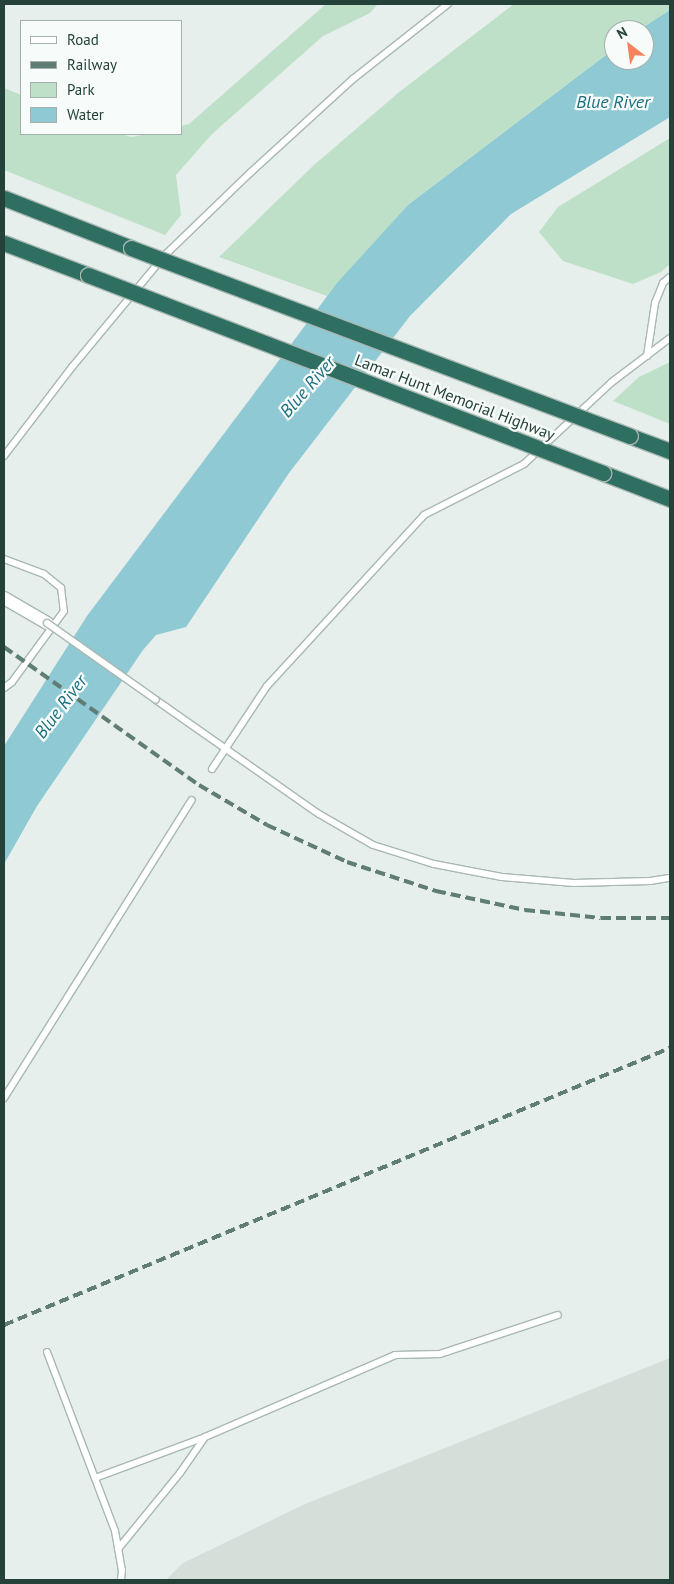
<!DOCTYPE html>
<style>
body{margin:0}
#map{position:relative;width:674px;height:1584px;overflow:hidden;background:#e6efeb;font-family:"PT Sans",sans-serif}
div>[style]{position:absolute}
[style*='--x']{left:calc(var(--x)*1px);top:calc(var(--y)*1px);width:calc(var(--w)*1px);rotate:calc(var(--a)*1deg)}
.built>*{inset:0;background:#d4dfda}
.green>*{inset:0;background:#bfe0c8}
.water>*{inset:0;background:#8ec9d4}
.roads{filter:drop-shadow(1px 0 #a8b8b2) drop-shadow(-1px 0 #a8b8b2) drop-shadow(0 1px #a8b8b2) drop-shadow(0 -1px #a8b8b2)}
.service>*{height:6px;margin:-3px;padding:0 3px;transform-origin:3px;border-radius:3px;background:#fff}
.minor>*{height:12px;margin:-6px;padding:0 6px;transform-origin:6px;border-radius:6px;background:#fff}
.motorway>*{height:15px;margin:-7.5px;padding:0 7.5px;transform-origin:7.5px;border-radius:7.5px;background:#2f6f62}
.rail>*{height:4px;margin-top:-2px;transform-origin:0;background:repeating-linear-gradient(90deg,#5f7d75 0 10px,transparent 0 15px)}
.bridges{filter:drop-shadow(1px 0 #a8b8b2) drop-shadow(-1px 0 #a8b8b2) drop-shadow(0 1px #a8b8b2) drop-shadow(0 -1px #a8b8b2)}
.service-bridge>*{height:6px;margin:-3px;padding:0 3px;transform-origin:3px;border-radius:3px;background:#fff}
.motorway-bridge>*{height:15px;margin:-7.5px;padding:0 7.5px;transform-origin:7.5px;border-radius:7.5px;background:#2f6f62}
span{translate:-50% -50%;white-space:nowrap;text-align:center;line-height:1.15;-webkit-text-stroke:4.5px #f7fbf9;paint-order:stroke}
.street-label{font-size:16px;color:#24423a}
.water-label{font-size:18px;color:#1c6f80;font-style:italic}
.frame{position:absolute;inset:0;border:5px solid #24423a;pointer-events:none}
.legend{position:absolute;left:20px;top:20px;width:162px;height:115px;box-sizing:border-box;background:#f7fbf9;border:1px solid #a3b1ad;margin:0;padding:6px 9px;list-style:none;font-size:15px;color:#24423a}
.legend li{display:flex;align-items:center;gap:10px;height:25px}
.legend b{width:25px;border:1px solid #a3b1ad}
.north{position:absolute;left:604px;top:20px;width:50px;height:50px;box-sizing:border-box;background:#f7fbf9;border:1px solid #a3b1ad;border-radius:50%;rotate:330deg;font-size:14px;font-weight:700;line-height:20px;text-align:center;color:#24423a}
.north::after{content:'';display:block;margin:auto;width:18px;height:22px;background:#f4845f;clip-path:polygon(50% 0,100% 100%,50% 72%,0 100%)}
</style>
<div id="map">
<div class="built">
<i style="clip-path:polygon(670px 1358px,670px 1580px,166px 1580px,183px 1563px,305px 1504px)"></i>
</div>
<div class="green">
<i style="clip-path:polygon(326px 4px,378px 4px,370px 13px,323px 36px,212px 134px,176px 175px,181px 215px,165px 235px,4px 170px,4px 88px,21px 95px,21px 134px,122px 134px,131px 137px,147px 134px,181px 134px,181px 126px,189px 124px)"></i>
<i style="clip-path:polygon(514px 4px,670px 4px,670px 10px,639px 30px,614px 30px,614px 49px,408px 205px,327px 296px,219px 257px,314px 165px,398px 93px)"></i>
<i style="clip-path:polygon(670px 138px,670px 264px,661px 272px,633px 284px,563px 261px,539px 232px,558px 207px)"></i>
<i style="clip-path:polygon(670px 362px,670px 424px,613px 401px,639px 377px)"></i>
</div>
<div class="water">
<i style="clip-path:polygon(670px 10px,670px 117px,511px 214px,410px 316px,289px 473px,186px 627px,156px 635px,143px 650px,37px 806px,4px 864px,4px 746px,87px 616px,337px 283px,408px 205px,614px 49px,614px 60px,644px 60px,644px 30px,639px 30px)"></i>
</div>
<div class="roads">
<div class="service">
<i style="--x:647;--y:356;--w:54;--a:-81.4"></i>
<i style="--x:655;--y:303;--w:22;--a:-68"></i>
<i style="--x:663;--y:283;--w:9;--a:-41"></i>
<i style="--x:4;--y:456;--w:112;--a:-52.6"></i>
<i style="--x:72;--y:367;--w:144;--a:-50.3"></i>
<i style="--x:164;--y:256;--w:120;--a:-44"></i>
<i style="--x:250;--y:173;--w:139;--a:-42.4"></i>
<i style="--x:353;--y:79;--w:121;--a:-38.3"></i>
<i style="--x:4;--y:559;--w:43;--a:20.6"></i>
<i style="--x:44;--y:574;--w:22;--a:39"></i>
<i style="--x:61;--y:588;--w:23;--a:83"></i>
<i style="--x:64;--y:611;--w:88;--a:126.2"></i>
<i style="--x:12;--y:682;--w:10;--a:143"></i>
<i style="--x:156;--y:700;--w:199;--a:35"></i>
<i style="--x:319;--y:814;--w:62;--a:29.9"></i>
<i style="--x:373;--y:845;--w:64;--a:17.3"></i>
<i style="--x:434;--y:864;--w:69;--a:10.8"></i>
<i style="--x:502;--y:877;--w:72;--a:4.8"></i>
<i style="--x:574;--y:883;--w:76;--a:-1.5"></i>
<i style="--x:650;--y:881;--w:20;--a:-9"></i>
<i style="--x:212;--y:769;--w:100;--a:-56.5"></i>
<i style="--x:267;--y:686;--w:232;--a:-47.4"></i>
<i style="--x:424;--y:515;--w:112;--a:-27"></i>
<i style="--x:524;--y:464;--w:120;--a:-43"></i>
<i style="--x:612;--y:382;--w:73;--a:-37.2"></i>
<i style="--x:4;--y:1098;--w:352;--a:-57.8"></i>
<i style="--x:47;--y:1352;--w:191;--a:69.2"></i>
<i style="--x:115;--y:1531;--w:40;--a:80"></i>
<i style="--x:122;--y:1570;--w:10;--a:96"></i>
<i style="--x:95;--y:1478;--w:117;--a:-20.4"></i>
<i style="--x:118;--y:1549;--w:98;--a:-50.8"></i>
<i style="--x:180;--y:1473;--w:44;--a:-55.2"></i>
<i style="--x:205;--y:1437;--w:207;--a:-23.3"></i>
<i style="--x:395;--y:1355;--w:45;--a:-1.3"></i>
<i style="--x:440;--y:1354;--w:124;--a:-18.3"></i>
</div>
<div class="minor">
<i style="--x:4;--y:598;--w:50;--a:30.2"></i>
</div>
<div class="motorway">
<i style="--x:4;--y:198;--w:136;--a:21.5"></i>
<i style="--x:4;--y:243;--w:90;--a:20.9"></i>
<i style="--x:630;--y:436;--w:43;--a:20.6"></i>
<i style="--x:603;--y:473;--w:72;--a:21.2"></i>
</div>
</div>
<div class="rail">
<i style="--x:4;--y:647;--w:239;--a:35.3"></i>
<i style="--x:199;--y:785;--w:79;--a:30.5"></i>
<i style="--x:267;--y:825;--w:88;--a:24.8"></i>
<i style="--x:347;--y:862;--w:94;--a:18"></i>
<i style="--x:436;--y:891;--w:91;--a:12.1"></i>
<i style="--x:525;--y:910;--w:76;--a:6"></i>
<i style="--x:601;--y:918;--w:69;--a:0"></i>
<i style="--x:4;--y:1325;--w:721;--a:-22.58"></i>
</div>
<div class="bridges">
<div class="service-bridge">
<i style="--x:47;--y:623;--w:133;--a:35.2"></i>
</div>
<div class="motorway-bridge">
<i style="--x:131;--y:248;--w:533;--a:20.64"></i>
<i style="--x:88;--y:275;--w:552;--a:21.03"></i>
</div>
</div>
<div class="street-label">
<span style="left:455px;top:397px;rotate:21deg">Lamar Hunt Memorial Highway</span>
</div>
<div class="water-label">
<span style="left:613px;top:102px">Blue River</span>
<span style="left:308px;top:387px;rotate:-49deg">Blue River</span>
<span style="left:61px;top:707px;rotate:-53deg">Blue River</span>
</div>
<div class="frame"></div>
<ul class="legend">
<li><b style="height:6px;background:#fff"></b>Road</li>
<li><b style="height:6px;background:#5f7d75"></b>Railway</li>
<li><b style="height:14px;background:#bfe0c8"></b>Park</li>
<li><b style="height:14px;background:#8ec9d4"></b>Water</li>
</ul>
<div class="north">N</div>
</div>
